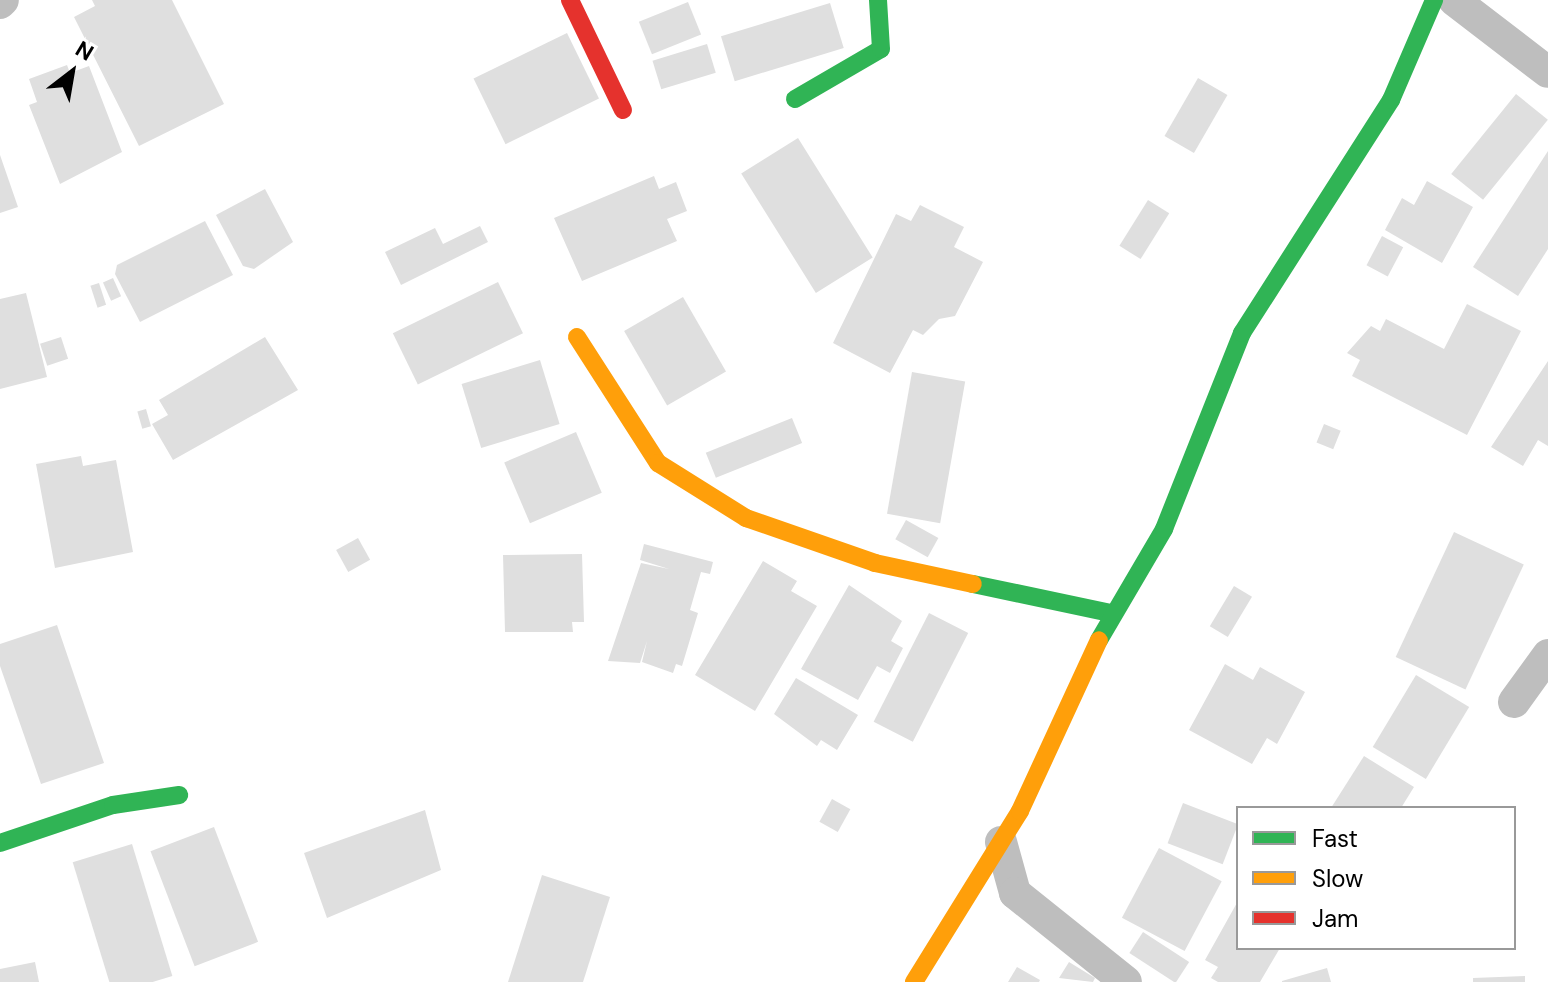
<!DOCTYPE html>
<style>
body{margin:0}
#map{position:relative;width:1548px;height:982px;overflow:hidden;background:#fff;font-family:"DM Sans",sans-serif}
div>[style]{position:absolute}
[style*='--x']{left:calc(var(--x)*1px);top:calc(var(--y)*1px);width:calc(var(--w)*1px);rotate:calc(var(--a)*1deg)}
.building>*{inset:0;background:#dfdfdf;transform-origin:0 0}
.street>*{height:32px;margin:-16px;padding:0 16px;transform-origin:16px;border-radius:16px;background:#bebebe}
.fast>*{height:18px;margin:-9px;padding:0 9px;transform-origin:9px;border-radius:9px;background:#30b455}
.slow>*{height:18px;margin:-9px;padding:0 9px;transform-origin:9px;border-radius:9px;background:#ff9f0a}
.jam>*{height:18px;margin:-9px;padding:0 9px;transform-origin:9px;border-radius:9px;background:#e5322d}
span{translate:-50% -50%;white-space:nowrap;text-align:center;line-height:1.15;-webkit-text-stroke:6px #fff;paint-order:stroke}
.legend{position:absolute;left:1236px;top:806px;width:280px;height:144px;box-sizing:border-box;background:#fff;border:2px solid #999;margin:0;padding:10px 14px;list-style:none;font-size:24px;color:#000}
.legend li{display:flex;align-items:center;gap:16px;height:40px}
.legend b{width:40px;border:2px solid #999}
.north{position:absolute;left:32px;top:32px;width:80px;height:80px;-webkit-text-stroke:6px #fff;paint-order:stroke;rotate:31deg;font-size:22px;font-weight:700;line-height:32px;text-align:center;color:#000}
.north::after{content:'';display:block;margin:auto;width:28px;height:36px;background:#000;clip-path:polygon(50% 0,100% 100%,50% 72%,0 100%)}
</style>
<div id="map">
<div class="building">
<i style="clip-path:polygon(92px 0,172px 0,224px 104px,139px 146px,74px 17px,95px 6px)"></i>
<i style="left:688px;top:2px;width:35px;height:53px;rotate:68deg"></i>
<i style="left:830px;top:3px;width:47px;height:114px;rotate:73deg"></i>
<i style="left:567px;top:33px;width:73px;height:104px;rotate:64deg"></i>
<i style="left:707px;top:44px;width:30px;height:57px;rotate:73deg"></i>
<i style="clip-path:polygon(67px 65px,70px 73px,89px 66px,122px 152px,60px 184px,29px 105px,37px 102px,29px 79px)"></i>
<i style="left:1198px;top:78px;width:34px;height:67px;rotate:30deg"></i>
<i style="left:1516px;top:94px;width:41px;height:103px;rotate:39deg"></i>
<i style="left:798px;top:138px;width:141px;height:67px;rotate:58deg"></i>
<i style="clip-path:polygon(1548px 151px,1548px 249px,1518px 296px,1473px 267px)"></i>
<i style="clip-path:polygon(0 155px,18px 207px,0 213px)"></i>
<i style="clip-path:polygon(654px 176px,659px 189px,676px 182px,687px 211px,667px 219px,677px 241px,582px 281px,554px 218px)"></i>
<i style="clip-path:polygon(1427px 181px,1473px 207px,1442px 263px,1385px 230px,1402px 198px,1414px 205px)"></i>
<i style="clip-path:polygon(265px 189px,293px 242px,254px 269px,243px 266px,216px 215px)"></i>
<i style="left:1148px;top:200px;width:25px;height:54px;rotate:32deg"></i>
<i style="clip-path:polygon(920px 205px,964px 227px,954px 247px,983px 262px,955px 316px,939px 319px,923px 335px,913px 330px,890px 373px,833px 343px,896px 214px,911px 221px)"></i>
<i style="clip-path:polygon(205px 221px,233px 275px,140px 322px,115px 274px,117px 265px)"></i>
<i style="clip-path:polygon(480px 226px,488px 242px,401px 285px,385px 252px,435px 228px,443px 244px)"></i>
<i style="left:1382px;top:236px;width:24px;height:33px;rotate:28deg"></i>
<i style="left:113px;top:278px;width:20px;height:11px;rotate:66deg"></i>
<i style="left:498px;top:282px;width:57px;height:117px;rotate:64deg"></i>
<i style="left:99px;top:283px;width:23px;height:9px;rotate:72deg"></i>
<i style="clip-path:polygon(26px 293px,47px 377px,0 389px,0 299px)"></i>
<i style="left:683px;top:297px;width:86px;height:68px;rotate:60deg"></i>
<i style="clip-path:polygon(1467px 304px,1521px 331px,1467px 435px,1352px 376px,1360px 360px,1347px 353px,1371px 326px,1380px 331px,1386px 319px,1444px 349px)"></i>
<i style="left:61px;top:337px;width:23px;height:22px;rotate:72deg"></i>
<i style="clip-path:polygon(265px 337px,298px 390px,173px 460px,152px 424px,168px 415px,159px 400px)"></i>
<i style="left:540px;top:360px;width:67px;height:82px;rotate:73deg"></i>
<i style="clip-path:polygon(1548px 361px,1548px 446px,1538px 440px,1523px 466px,1491px 447px)"></i>
<i style="left:912px;top:372px;width:54px;height:144px;rotate:10deg"></i>
<i style="left:146px;top:409px;width:18px;height:9px;rotate:74deg"></i>
<i style="left:792px;top:418px;width:27px;height:93px;rotate:68deg"></i>
<i style="left:1324px;top:424px;width:18px;height:20px;rotate:22deg"></i>
<i style="left:576px;top:432px;width:66px;height:78px;rotate:67deg"></i>
<i style="clip-path:polygon(81px 456px,83px 466px,116px 460px,133px 552px,55px 568px,36px 464px)"></i>
<i style="left:906px;top:520px;width:37px;height:22px;rotate:29deg"></i>
<i style="left:1454px;top:532px;width:77px;height:138px;rotate:25deg"></i>
<i style="left:358px;top:538px;width:25px;height:25px;rotate:61deg"></i>
<i style="clip-path:polygon(644px 544px,713px 562px,710px 574px,701px 572px,690px 610px,698px 613px,682px 666px,676px 664px,673px 673px,642px 662px,647px 641px,640px 663px,608px 661px,641px 563px,669px 569px,640px 560px)"></i>
<i style="clip-path:polygon(582px 554px,584px 622px,572px 622px,573px 632px,505px 632px,503px 555px)"></i>
<i style="clip-path:polygon(763px 561px,797px 581px,791px 591px,817px 606px,755px 711px,695px 675px)"></i>
<i style="clip-path:polygon(849px 585px,902px 621px,891px 641px,903px 648px,890px 673px,877px 666px,858px 700px,801px 669px)"></i>
<i style="left:1234px;top:586px;width:21px;height:47px;rotate:31deg"></i>
<i style="left:929px;top:613px;width:44px;height:122px;rotate:27deg"></i>
<i style="clip-path:polygon(57px 625px,104px 763px,41px 784px,0 666px,0 644px)"></i>
<i style="clip-path:polygon(1225px 664px,1253px 680px,1260px 667px,1305px 692px,1277px 744px,1267px 738px,1252px 764px,1189px 730px)"></i>
<i style="left:1416px;top:675px;width:62px;height:84px;rotate:31deg"></i>
<i style="clip-path:polygon(796px 678px,858px 715px,837px 750px,821px 740px,817px 746px,774px 714px)"></i>
<i style="clip-path:polygon(1364px 756px,1414px 787px,1401px 808px,1331px 808px)"></i>
<i style="left:832px;top:799px;width:21px;height:26px;rotate:29deg"></i>
<i style="left:1183px;top:803px;width:59px;height:43px;rotate:21deg"></i>
<i style="clip-path:polygon(425px 810px,441px 870px,327px 918px,304px 853px)"></i>
<i style="left:214px;top:827px;width:123px;height:68px;rotate:69deg"></i>
<i style="left:132px;top:844px;width:138px;height:62px;rotate:73deg"></i>
<i style="left:1159px;top:848px;width:71px;height:79px;rotate:28deg"></i>
<i style="clip-path:polygon(542px 875px,610px 897px,583px 982px,508px 982px)"></i>
<i style="clip-path:polygon(1238px 901px,1238px 948px,1280px 948px,1260px 982px,1218px 982px,1211px 978px,1218px 967px,1205px 960px)"></i>
<i style="left:1143px;top:932px;width:55px;height:25px;rotate:33deg"></i>
<i style="clip-path:polygon(35px 962px,39px 982px,0 982px,0 969px)"></i>
<i style="clip-path:polygon(1069px 962px,1095px 978px,1093px 982px,1059px 978px)"></i>
<i style="clip-path:polygon(1017px 967px,1040px 980px,1039px 982px,1008px 982px)"></i>
<i style="clip-path:polygon(1327px 968px,1331px 982px,1282px 982px,1282px 981px)"></i>
<i style="clip-path:polygon(1525px 976px,1525px 982px,1473px 982px,1473px 978px)"></i>
</div>
<div class="street">
<i style="--x:1454;--y:0;--w:118;--a:37.5"></i>
<i style="--x:0;--y:3;--w:4;--a:-45"></i>
<i style="--x:1514;--y:702;--w:58;--a:-54.1"></i>
<i style="--x:1001;--y:842;--w:53;--a:74.6"></i>
<i style="--x:1015;--y:893;--w:142;--a:38.7"></i>
</div>
<div class="fast">
<i style="--x:795;--y:99;--w:99;--a:-30.2"></i>
<i style="--x:881;--y:49;--w:49;--a:-93.5"></i>
<i style="--x:973;--y:584;--w:141;--a:11.9"></i>
<i style="--x:1099;--y:640;--w:129;--a:-59.6"></i>
<i style="--x:1164;--y:529;--w:211;--a:-68.3"></i>
<i style="--x:1242;--y:333;--w:277;--a:-57.4"></i>
<i style="--x:1391;--y:100;--w:109;--a:-66.7"></i>
<i style="--x:0;--y:843;--w:119;--a:-18.6"></i>
<i style="--x:113;--y:805;--w:67;--a:-8.6"></i>
</div>
<div class="slow">
<i style="--x:577;--y:337;--w:150;--a:57.3"></i>
<i style="--x:658;--y:463;--w:104;--a:32"></i>
<i style="--x:746;--y:518;--w:137;--a:19.2"></i>
<i style="--x:875;--y:563;--w:100;--a:12.1"></i>
<i style="--x:914;--y:982;--w:201;--a:-58.2"></i>
<i style="--x:1020;--y:811;--w:188;--a:-65.2"></i>
</div>
<div class="jam">
<i style="--x:570;--y:0;--w:122;--a:64.3"></i>
</div>
<ul class="legend">
<li><b style="height:10px;background:#30b455"></b>Fast</li>
<li><b style="height:10px;background:#ff9f0a"></b>Slow</li>
<li><b style="height:10px;background:#e5322d"></b>Jam</li>
</ul>
<div class="north">N</div>
</div>
